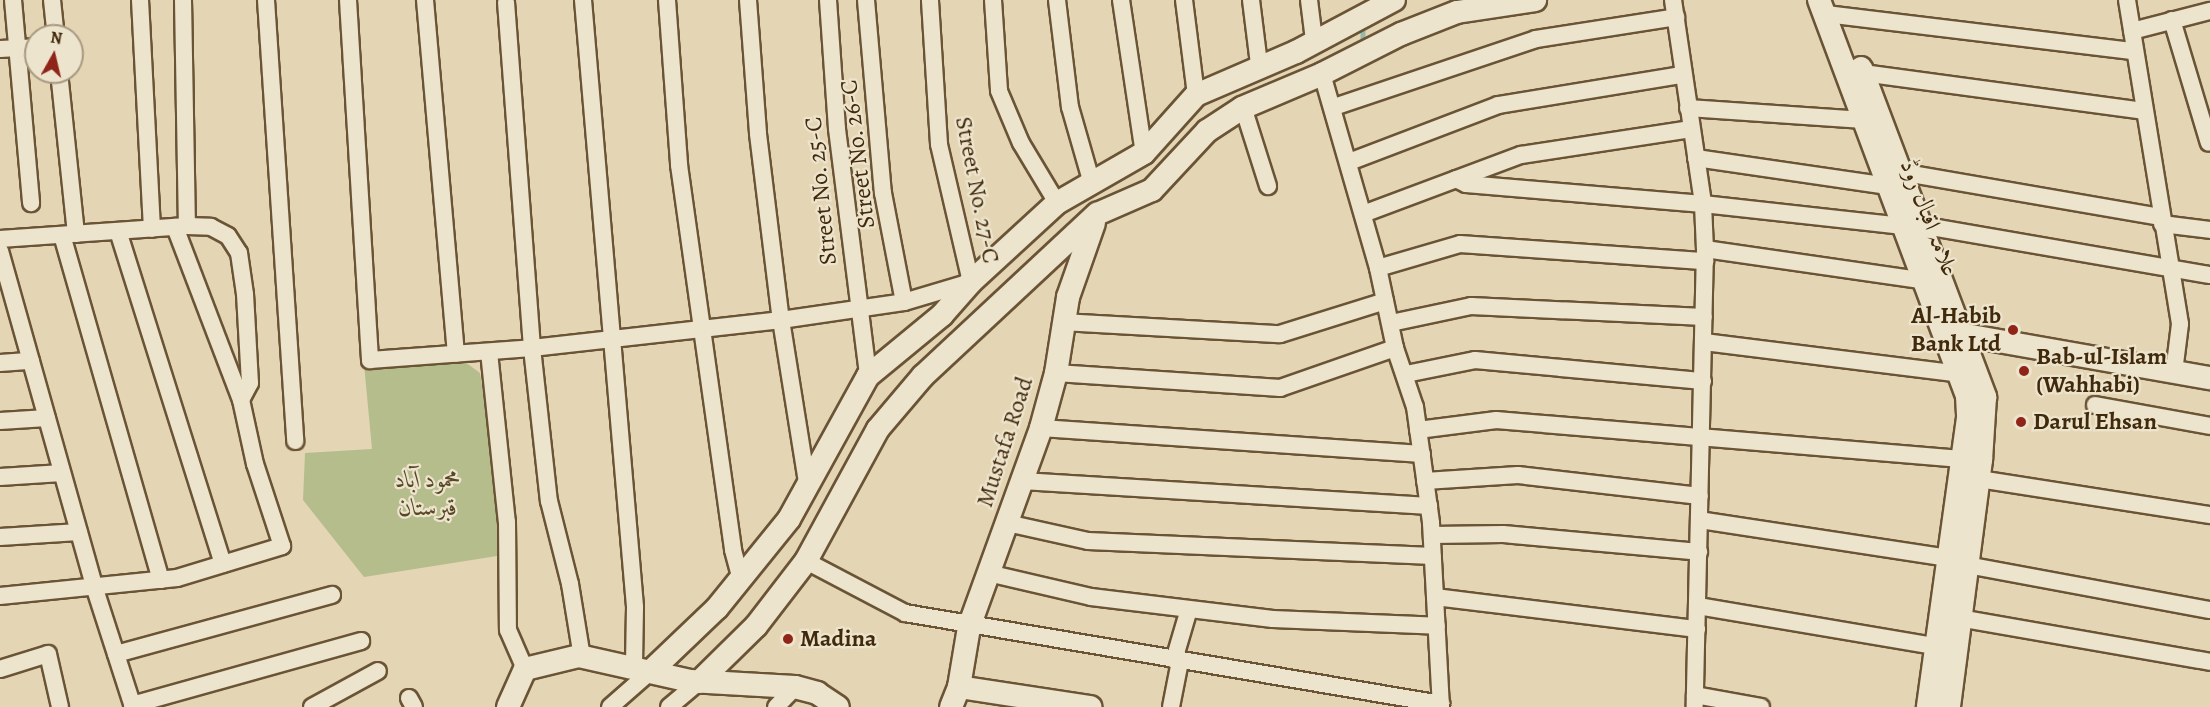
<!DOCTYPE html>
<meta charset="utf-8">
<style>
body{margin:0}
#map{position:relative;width:2210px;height:707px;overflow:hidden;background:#e4d5b4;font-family:Alegreya,Amiri,serif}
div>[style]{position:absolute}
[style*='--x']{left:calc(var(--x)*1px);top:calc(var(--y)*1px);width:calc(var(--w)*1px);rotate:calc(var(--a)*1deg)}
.green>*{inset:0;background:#b5bd8c}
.stream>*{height:4.5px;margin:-2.25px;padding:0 2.25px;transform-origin:2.25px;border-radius:2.25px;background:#95b9ac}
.roads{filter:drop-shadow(2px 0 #6a5435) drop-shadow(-2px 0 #6a5435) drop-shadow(0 2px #6a5435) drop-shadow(0 -2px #6a5435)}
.street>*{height:16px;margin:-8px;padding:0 8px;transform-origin:8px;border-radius:8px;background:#ede4ce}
.secondary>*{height:22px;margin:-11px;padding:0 11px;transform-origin:11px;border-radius:11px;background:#ede4ce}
.dots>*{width:16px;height:16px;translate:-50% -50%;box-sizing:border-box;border:3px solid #ede4ce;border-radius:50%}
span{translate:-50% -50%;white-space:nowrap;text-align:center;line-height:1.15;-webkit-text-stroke:4.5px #ede4ce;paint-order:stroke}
.street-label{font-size:24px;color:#41290b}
.poi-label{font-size:24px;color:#41290b;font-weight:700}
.right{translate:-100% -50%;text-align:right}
.left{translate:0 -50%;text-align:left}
.park-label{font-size:24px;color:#584725;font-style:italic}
.north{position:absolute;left:24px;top:24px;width:60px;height:60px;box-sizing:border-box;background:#ede4ce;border:2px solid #a89980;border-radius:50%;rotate:8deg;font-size:16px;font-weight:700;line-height:24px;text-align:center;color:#41290b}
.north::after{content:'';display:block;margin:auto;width:21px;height:27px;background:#8f2418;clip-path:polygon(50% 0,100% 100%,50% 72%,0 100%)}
</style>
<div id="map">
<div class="green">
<i style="clip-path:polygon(457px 356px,480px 373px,502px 510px,497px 556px,364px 577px,303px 500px,305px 453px,372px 449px,364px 364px)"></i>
</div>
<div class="stream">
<i style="--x:1363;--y:24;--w:14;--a:90"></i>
</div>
<div class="roads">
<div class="street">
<i style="--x:13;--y:0;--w:204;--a:84.9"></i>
<i style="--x:52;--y:0;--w:36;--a:84"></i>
<i style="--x:140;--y:0;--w:229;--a:87"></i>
<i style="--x:183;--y:0;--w:226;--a:89"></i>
<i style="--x:266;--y:0;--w:442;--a:86.2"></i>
<i style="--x:348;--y:0;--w:361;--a:86.5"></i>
<i style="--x:370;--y:360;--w:162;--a:-4.2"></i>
<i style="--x:532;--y:348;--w:251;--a:-6.4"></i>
<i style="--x:781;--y:320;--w:124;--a:-8.3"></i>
<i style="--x:904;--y:302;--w:70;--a:-16.6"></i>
<i style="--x:971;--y:282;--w:142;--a:-103.1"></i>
<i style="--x:939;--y:144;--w:144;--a:-93.6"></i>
<i style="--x:425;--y:0;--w:355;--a:85"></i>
<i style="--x:583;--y:0;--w:609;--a:85.1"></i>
<i style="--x:635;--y:607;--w:59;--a:91"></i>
<i style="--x:667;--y:0;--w:165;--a:85.8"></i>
<i style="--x:679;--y:165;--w:389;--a:82"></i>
<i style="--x:733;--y:550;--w:31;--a:75"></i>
<i style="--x:748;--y:0;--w:134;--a:85.7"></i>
<i style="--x:758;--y:134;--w:187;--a:83"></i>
<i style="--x:781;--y:320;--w:164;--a:80.9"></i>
<i style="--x:828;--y:0;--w:129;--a:86"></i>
<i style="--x:837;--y:129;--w:249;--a:82.8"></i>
<i style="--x:866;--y:0;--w:194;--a:85"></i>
<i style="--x:883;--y:193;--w:111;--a:79.1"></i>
<i style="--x:993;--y:0;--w:91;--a:86.2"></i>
<i style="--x:999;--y:91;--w:56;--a:67.1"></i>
<i style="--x:1021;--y:143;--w:70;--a:59"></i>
<i style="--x:1057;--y:0;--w:108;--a:83.1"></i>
<i style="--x:1070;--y:107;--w:76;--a:74"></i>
<i style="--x:1121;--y:0;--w:155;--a:81.5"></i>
<i style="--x:1184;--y:0;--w:96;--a:82.8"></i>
<i style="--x:1251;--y:0;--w:64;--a:82.9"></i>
<i style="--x:1309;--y:0;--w:40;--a:82.9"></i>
<i style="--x:1673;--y:0;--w:206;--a:81.6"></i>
<i style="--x:1703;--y:204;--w:45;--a:87.5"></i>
<i style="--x:1705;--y:249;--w:458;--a:91.3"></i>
<i style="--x:2127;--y:0;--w:328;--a:80.7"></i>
<i style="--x:2180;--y:324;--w:48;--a:97.1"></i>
<i style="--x:506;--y:2;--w:347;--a:85.7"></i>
<i style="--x:532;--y:348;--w:154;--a:83.7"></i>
<i style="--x:549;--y:501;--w:86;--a:75.8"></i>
<i style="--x:570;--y:584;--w:74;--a:80.7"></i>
<i style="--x:1826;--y:14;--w:310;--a:6.9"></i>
<i style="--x:2172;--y:20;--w:128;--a:73.3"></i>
<i style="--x:2132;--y:31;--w:81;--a:-14.4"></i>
<i style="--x:0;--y:49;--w:36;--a:-3"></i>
<i style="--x:59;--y:72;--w:163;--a:84"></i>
<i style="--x:1863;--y:73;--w:283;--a:7.7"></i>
<i style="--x:1322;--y:74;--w:202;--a:73.9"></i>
<i style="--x:1378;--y:268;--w:82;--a:78"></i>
<i style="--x:1395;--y:348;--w:62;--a:71.3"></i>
<i style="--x:1415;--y:407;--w:117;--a:82.1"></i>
<i style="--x:1431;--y:523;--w:184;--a:86.9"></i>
<i style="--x:1243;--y:107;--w:83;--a:72.4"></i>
<i style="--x:1334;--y:107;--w:213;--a:-18.6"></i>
<i style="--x:1536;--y:39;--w:142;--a:-8.9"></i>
<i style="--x:1688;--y:108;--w:176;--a:3.9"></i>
<i style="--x:1696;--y:158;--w:194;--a:8.3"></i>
<i style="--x:1349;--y:162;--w:160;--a:-20.9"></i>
<i style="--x:1498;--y:105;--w:186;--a:-9.3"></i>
<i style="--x:1900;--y:172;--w:265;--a:9.8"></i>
<i style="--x:1456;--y:179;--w:11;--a:27"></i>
<i style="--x:1466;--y:184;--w:238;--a:4.8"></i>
<i style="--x:1703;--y:204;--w:201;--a:6.3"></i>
<i style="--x:1363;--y:214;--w:169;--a:-20.5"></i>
<i style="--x:1521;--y:155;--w:172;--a:-8.7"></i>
<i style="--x:2162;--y:224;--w:48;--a:7.1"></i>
<i style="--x:1920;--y:225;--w:294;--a:9.8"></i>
<i style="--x:118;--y:231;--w:349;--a:72.5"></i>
<i style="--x:62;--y:235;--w:359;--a:74"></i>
<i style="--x:0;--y:239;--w:187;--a:-4"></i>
<i style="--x:187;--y:226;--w:24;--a:2"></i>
<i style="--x:211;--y:227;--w:19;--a:28"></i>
<i style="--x:228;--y:236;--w:20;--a:57"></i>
<i style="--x:239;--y:253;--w:41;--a:81.7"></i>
<i style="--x:245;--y:294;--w:89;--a:86.8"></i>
<i style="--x:250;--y:383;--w:19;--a:118"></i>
<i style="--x:1705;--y:249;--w:230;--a:8.2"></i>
<i style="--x:0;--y:251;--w:348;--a:74.3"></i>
<i style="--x:94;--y:586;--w:127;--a:72.1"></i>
<i style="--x:1378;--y:268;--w:85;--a:-16.3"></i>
<i style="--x:1460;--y:244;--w:246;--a:4"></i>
<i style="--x:1062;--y:322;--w:218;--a:3.2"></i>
<i style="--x:1280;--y:334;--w:110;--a:-17.4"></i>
<i style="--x:1391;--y:323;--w:82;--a:-12"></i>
<i style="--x:1471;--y:306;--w:233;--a:2.7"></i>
<i style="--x:1704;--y:342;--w:266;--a:7.1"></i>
<i style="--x:489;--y:352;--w:171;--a:84"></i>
<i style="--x:507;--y:522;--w:108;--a:89.5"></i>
<i style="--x:508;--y:630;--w:43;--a:66.4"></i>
<i style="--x:0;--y:363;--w:31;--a:-4"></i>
<i style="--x:1056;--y:373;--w:225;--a:3.8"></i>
<i style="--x:1280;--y:388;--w:122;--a:-19.2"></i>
<i style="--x:1406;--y:374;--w:70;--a:-11.5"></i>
<i style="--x:1475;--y:360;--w:229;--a:5.3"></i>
<i style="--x:2095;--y:405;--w:117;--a:10.3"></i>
<i style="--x:0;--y:421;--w:47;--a:-3.7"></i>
<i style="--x:1041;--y:428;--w:382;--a:3.9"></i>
<i style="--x:1418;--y:430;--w:79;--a:-7.3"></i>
<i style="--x:1496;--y:420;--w:479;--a:4.8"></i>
<i style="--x:0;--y:477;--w:62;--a:-3.7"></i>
<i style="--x:1979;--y:479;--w:234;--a:8.9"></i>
<i style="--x:1022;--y:481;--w:408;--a:3.5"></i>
<i style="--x:1425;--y:481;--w:93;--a:-3.7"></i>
<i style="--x:1518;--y:475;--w:183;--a:6.6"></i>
<i style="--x:1700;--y:520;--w:250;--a:8.7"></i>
<i style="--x:1007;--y:523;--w:83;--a:12.5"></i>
<i style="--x:1088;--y:541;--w:345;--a:2.5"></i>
<i style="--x:1432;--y:535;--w:71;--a:-0.8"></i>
<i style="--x:1503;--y:534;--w:197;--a:5.2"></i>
<i style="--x:0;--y:537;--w:79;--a:-3.6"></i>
<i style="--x:806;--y:561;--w:112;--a:27.7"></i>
<i style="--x:905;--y:613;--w:544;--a:9.64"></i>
<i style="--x:1967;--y:565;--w:247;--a:10.5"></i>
<i style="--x:988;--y:573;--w:106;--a:13.1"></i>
<i style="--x:1091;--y:597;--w:183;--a:6.9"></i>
<i style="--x:1273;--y:619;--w:164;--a:2.4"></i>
<i style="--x:0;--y:596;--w:178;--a:-5.8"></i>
<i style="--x:177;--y:578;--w:110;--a:-16.9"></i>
<i style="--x:282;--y:546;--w:86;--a:-108.2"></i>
<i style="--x:255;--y:464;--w:66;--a:-102.3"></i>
<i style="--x:241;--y:400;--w:185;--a:-110.9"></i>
<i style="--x:1435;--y:597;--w:264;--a:7"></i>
<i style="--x:1698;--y:606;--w:252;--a:9.6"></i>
<i style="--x:1959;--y:618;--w:255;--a:9.9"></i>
<i style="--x:116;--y:654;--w:224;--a:-15.3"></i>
<i style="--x:1174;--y:660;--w:53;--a:-73.6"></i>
<i style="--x:0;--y:669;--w:50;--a:-17.4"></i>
<i style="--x:48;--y:654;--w:54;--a:77.2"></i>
<i style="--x:1695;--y:695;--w:67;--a:10.3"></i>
<i style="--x:409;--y:698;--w:10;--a:61"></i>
<i style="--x:132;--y:705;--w:238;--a:-15.6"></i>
<i style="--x:312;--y:707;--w:75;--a:-28.6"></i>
<i style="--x:610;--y:707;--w:55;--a:-41.3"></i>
<i style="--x:669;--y:707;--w:39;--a:-40"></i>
<i style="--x:776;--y:707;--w:28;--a:-46"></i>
<i style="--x:1171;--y:707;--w:47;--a:-78.9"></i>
</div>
<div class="secondary">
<i style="--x:1819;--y:0;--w:423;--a:69.5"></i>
<i style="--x:1967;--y:396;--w:22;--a:87"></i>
<i style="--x:1968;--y:418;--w:292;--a:97.9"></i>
<i style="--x:1861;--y:68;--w:352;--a:69.3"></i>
<i style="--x:1985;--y:397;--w:63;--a:93.6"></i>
<i style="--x:1981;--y:460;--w:249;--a:97.4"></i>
<i style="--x:1948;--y:332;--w:266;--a:10"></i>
<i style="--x:651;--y:671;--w:91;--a:-43.7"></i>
<i style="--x:717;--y:608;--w:114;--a:-51"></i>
<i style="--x:789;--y:519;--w:163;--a:-61.1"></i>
<i style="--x:868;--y:376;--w:96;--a:-39.5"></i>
<i style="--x:942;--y:315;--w:44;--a:-48.7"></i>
<i style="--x:971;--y:282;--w:117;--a:-42.6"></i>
<i style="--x:1057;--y:203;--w:100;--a:-29.9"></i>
<i style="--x:1144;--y:153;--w:78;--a:-48.1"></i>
<i style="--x:1196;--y:95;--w:109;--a:-23.3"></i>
<i style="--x:1296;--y:52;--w:111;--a:-28"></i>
<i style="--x:699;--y:682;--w:80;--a:-44.5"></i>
<i style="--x:756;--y:626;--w:82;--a:-52.4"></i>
<i style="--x:806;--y:561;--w:150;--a:-61.4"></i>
<i style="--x:878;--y:429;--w:70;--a:-49.7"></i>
<i style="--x:923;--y:376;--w:238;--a:-43"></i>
<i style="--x:1097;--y:214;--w:60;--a:-23.6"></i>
<i style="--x:1152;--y:190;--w:81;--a:-47"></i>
<i style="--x:1207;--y:131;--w:42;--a:-33.3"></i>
<i style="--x:1242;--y:108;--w:87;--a:-23"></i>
<i style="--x:1322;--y:74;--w:89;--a:-26.9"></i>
<i style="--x:1401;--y:34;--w:60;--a:-21.4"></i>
<i style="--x:1457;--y:12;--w:79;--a:-8.7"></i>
<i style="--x:959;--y:687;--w:61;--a:-80.5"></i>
<i style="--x:969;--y:627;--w:212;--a:-70.1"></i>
<i style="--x:1041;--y:428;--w:57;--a:-74.7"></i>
<i style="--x:1056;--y:373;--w:77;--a:-81"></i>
<i style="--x:1068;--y:297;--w:78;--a:-70.6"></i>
<i style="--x:508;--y:707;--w:42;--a:-65.9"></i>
<i style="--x:525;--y:669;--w:56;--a:-13.5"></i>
<i style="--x:579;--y:656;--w:114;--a:12.7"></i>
<i style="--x:690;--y:681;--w:105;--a:3.3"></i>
<i style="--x:795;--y:687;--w:23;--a:15"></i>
<i style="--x:817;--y:693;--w:25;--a:34"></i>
<i style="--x:951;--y:707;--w:22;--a:-68"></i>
<i style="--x:959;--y:687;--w:133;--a:8.7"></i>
</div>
</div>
<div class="dots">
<i style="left:2013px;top:330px;background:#8f2418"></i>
<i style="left:2024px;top:371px;background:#8f2418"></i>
<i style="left:2021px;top:422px;background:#8f2418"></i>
<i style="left:788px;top:639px;background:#8f2418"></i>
</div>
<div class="street-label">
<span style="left:858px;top:154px;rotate:-97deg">Street No. 26-C</span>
<span style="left:977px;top:190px;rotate:79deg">Street No. 27-C</span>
<span style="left:821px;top:191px;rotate:-96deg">Street No. 25-C</span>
<span style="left:1929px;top:218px;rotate:69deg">علامہ اقبال روڈ</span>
<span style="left:1005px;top:442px;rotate:-72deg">Mustafa Road</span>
</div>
<div class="poi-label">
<span class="right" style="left:2001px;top:330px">Al-Habib<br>Bank Ltd</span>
<span class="left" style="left:2036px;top:371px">Bab-ul-Islam<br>(Wahhabi)</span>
<span class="left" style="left:2033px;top:422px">Darul Ehsan</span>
<span class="left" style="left:800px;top:639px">Madina</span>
</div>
<div class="park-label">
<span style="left:428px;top:494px">محمود آباد<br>قبرستان</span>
</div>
<div class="north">N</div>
</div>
